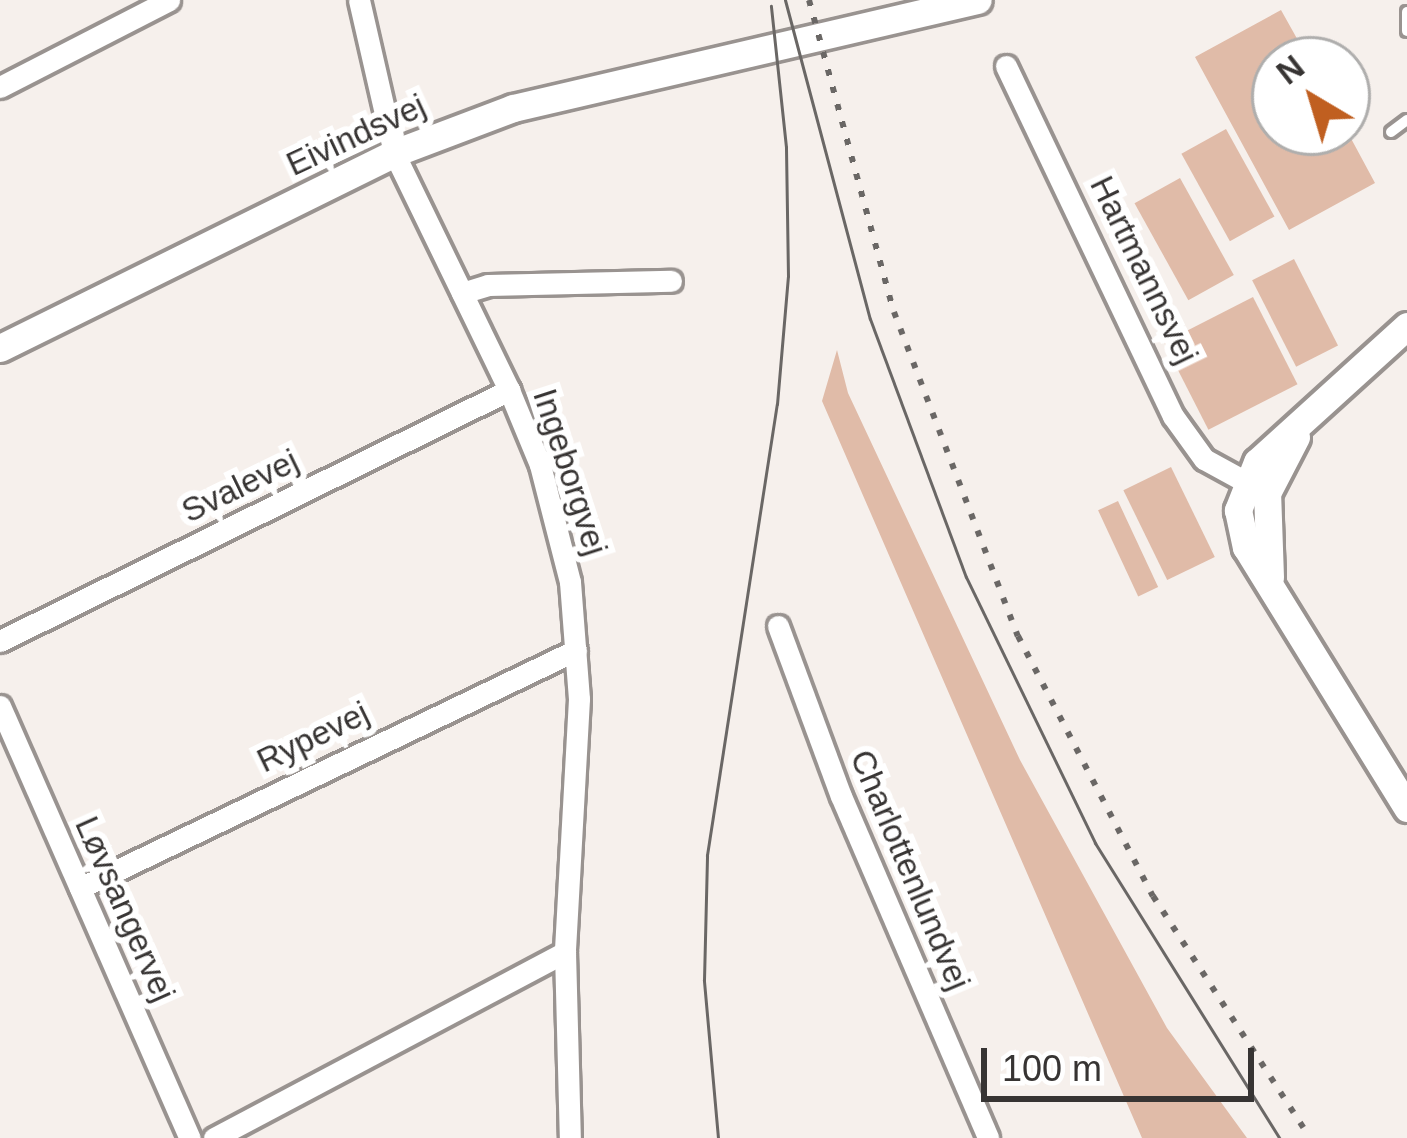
<!DOCTYPE html>
<meta charset="utf-8">
<style>
body{margin:0}
#map{position:relative;width:1407px;height:1138px;overflow:hidden;background:#f6f0ec;font-family:Arial,sans-serif}
div>[style]{position:absolute}
[style*='--x']{left:calc(var(--x)*1px);top:calc(var(--y)*1px);width:calc(var(--w)*1px);rotate:calc(var(--a)*1deg)}
.green>*{inset:0;background:#e0bba8;transform-origin:0 0}
.roads{filter:drop-shadow(3px 0 #999390) drop-shadow(-3px 0 #999390) drop-shadow(0 3px #999390) drop-shadow(0 -3px #999390)}
.service>*{height:10px;margin:-5px;padding:0 5px;transform-origin:5px;border-radius:5px;background:#fff}
.minor>*{height:21px;margin:-10.5px;padding:0 10.5px;transform-origin:10.5px;border-radius:10.5px;background:#fff}
.tertiary>*{height:27px;margin:-13.5px;padding:0 13.5px;transform-origin:13.5px;border-radius:13.5px;background:#fff}
.tram>*{height:3px;margin:-1.5px;padding:0 1.5px;transform-origin:1.5px;border-radius:1.5px;background:#6a6765}
.rail>*{height:6px;margin-top:-3px;transform-origin:0;background:repeating-linear-gradient(90deg,#6a6765 0 6px,transparent 0 18px)}
span{translate:-50% -50%;white-space:nowrap;text-align:center;line-height:1.15;-webkit-text-stroke:12px #fff;paint-order:stroke}
.street-label{font-size:33px;color:#373433}
.north{position:absolute;left:1251px;top:36px;width:120px;height:120px;box-sizing:border-box;background:#fff;border:3px solid #afaead;border-radius:50%;rotate:322deg;font-size:33px;font-weight:700;line-height:48px;text-align:center;color:#373433}
.north::after{content:'';display:block;margin:auto;width:42px;height:54px;background:#c05f20;clip-path:polygon(50% 0,100% 100%,50% 72%,0 100%)}
.scale{position:absolute;left:981px;top:1048px;width:273px;height:54px;box-sizing:border-box;border:6px solid #373433;border-top:0;padding-left:15px;font-size:36px;line-height:42px;white-space:nowrap;color:#373433;-webkit-text-stroke:9px #fff;paint-order:stroke}
</style>
<div id="map">
<div class="green">
<i style="clip-path:polygon(1281px 10px,1309px 60px,1275px 60px,1275px 132px,1347px 131px,1375px 183px,1289px 230px,1195px 57px)"></i>
<i style="left:1226px;top:129px;width:100px;height:51px;rotate:61deg"></i>
<i style="left:1180px;top:178px;width:111px;height:52px;rotate:61deg"></i>
<i style="left:1294px;top:259px;width:97px;height:47px;rotate:63deg"></i>
<i style="left:1253px;top:297px;width:98px;height:100px;rotate:63deg"></i>
<i style="clip-path:polygon(837px 350px,848px 393px,1020px 760px,1167px 1028px,1247px 1138px,1142px 1138px,822px 401px)"></i>
<i style="left:1171px;top:467px;width:100px;height:53px;rotate:64deg"></i>
<i style="left:1118px;top:501px;width:95px;height:22px;rotate:65deg"></i>
</div>
<div class="roads">
<div class="service">
<i style="--x:1407;--y:12;--w:19;--a:90"></i>
<i style="--x:1391;--y:132;--w:20;--a:-37"></i>
</div>
<div class="minor">
<i style="--x:359;--y:0;--w:157;--a:77.1"></i>
<i style="--x:394;--y:153;--w:263;--a:64.1"></i>
<i style="--x:509;--y:390;--w:81;--a:67.5"></i>
<i style="--x:540;--y:465;--w:121;--a:75.6"></i>
<i style="--x:570;--y:582;--w:117;--a:85.6"></i>
<i style="--x:579;--y:699;--w:253;--a:93.2"></i>
<i style="--x:565;--y:952;--w:186;--a:88.5"></i>
<i style="--x:1006;--y:66;--w:388;--a:64.5"></i>
<i style="--x:1173;--y:416;--w:53;--a:54.2"></i>
<i style="--x:1204;--y:459;--w:63;--a:28.6"></i>
<i style="--x:0;--y:87;--w:190;--a:-27.2"></i>
<i style="--x:462;--y:293;--w:27;--a:-17"></i>
<i style="--x:488;--y:285;--w:183;--a:-1.3"></i>
<i style="--x:778;--y:626;--w:181;--a:69.7"></i>
<i style="--x:841;--y:796;--w:372;--a:66.7"></i>
<i style="--x:0;--y:641;--w:568;--a:-26.25"></i>
<i style="--x:0;--y:706;--w:472;--a:66.3"></i>
<i style="--x:80;--y:888;--w:550;--a:-25.63"></i>
<i style="--x:214;--y:1138;--w:397;--a:-27.9"></i>
</div>
<div class="tertiary">
<i style="--x:1407;--y:326;--w:202;--a:137.8"></i>
<i style="--x:1257;--y:462;--w:52;--a:111.6"></i>
<i style="--x:1238;--y:510;--w:38;--a:78"></i>
<i style="--x:1246;--y:547;--w:307;--a:58.3"></i>
<i style="--x:0;--y:348;--w:440;--a:-26.3"></i>
<i style="--x:394;--y:153;--w:127;--a:-20.7"></i>
<i style="--x:513;--y:108;--w:477;--a:-13.1"></i>
<i style="--x:1270;--y:577;--w:84;--a:-92"></i>
<i style="--x:1267;--y:493;--w:63;--a:-62.6"></i>
</div>
</div>
<div class="tram">
<i style="--x:785;--y:0;--w:330;--a:75.1"></i>
<i style="--x:870;--y:319;--w:275;--a:69.6"></i>
<i style="--x:966;--y:577;--w:296;--a:64.1"></i>
<i style="--x:1095;--y:843;--w:348;--a:58"></i>
<i style="--x:718;--y:1138;--w:159;--a:-95.1"></i>
<i style="--x:704;--y:980;--w:125;--a:-88.6"></i>
<i style="--x:707;--y:855;--w:456;--a:-81.2"></i>
<i style="--x:777;--y:404;--w:128;--a:-85.1"></i>
<i style="--x:788;--y:276;--w:129;--a:-90.9"></i>
<i style="--x:786;--y:147;--w:142;--a:-96.1"></i>
</div>
<div class="rail">
<i style="--x:809;--y:0;--w:323;--a:74.8"></i>
<i style="--x:894;--y:312;--w:347;--a:69.1"></i>
<i style="--x:1018;--y:636;--w:293;--a:62.6"></i>
<i style="--x:1153;--y:896;--w:288;--a:57"></i>
</div>
<div class="street-label">
<span style="left:356px;top:135px;rotate:-25deg">Eivindsvej</span>
<span style="left:1144px;top:270px;rotate:64deg">Hartmannsvej</span>
<span style="left:570px;top:472px;rotate:72deg">Ingeborgvej</span>
<span style="left:240px;top:486px;rotate:-26deg">Svalevej</span>
<span style="left:313px;top:737px;rotate:-26deg">Rypevej</span>
<span style="left:910px;top:870px;rotate:67deg">Charlottenlundvej</span>
<span style="left:125px;top:909px;rotate:66deg">Løvsangervej</span>
</div>
<div class="north">N</div>
<div class="scale">100 m</div>
</div>
